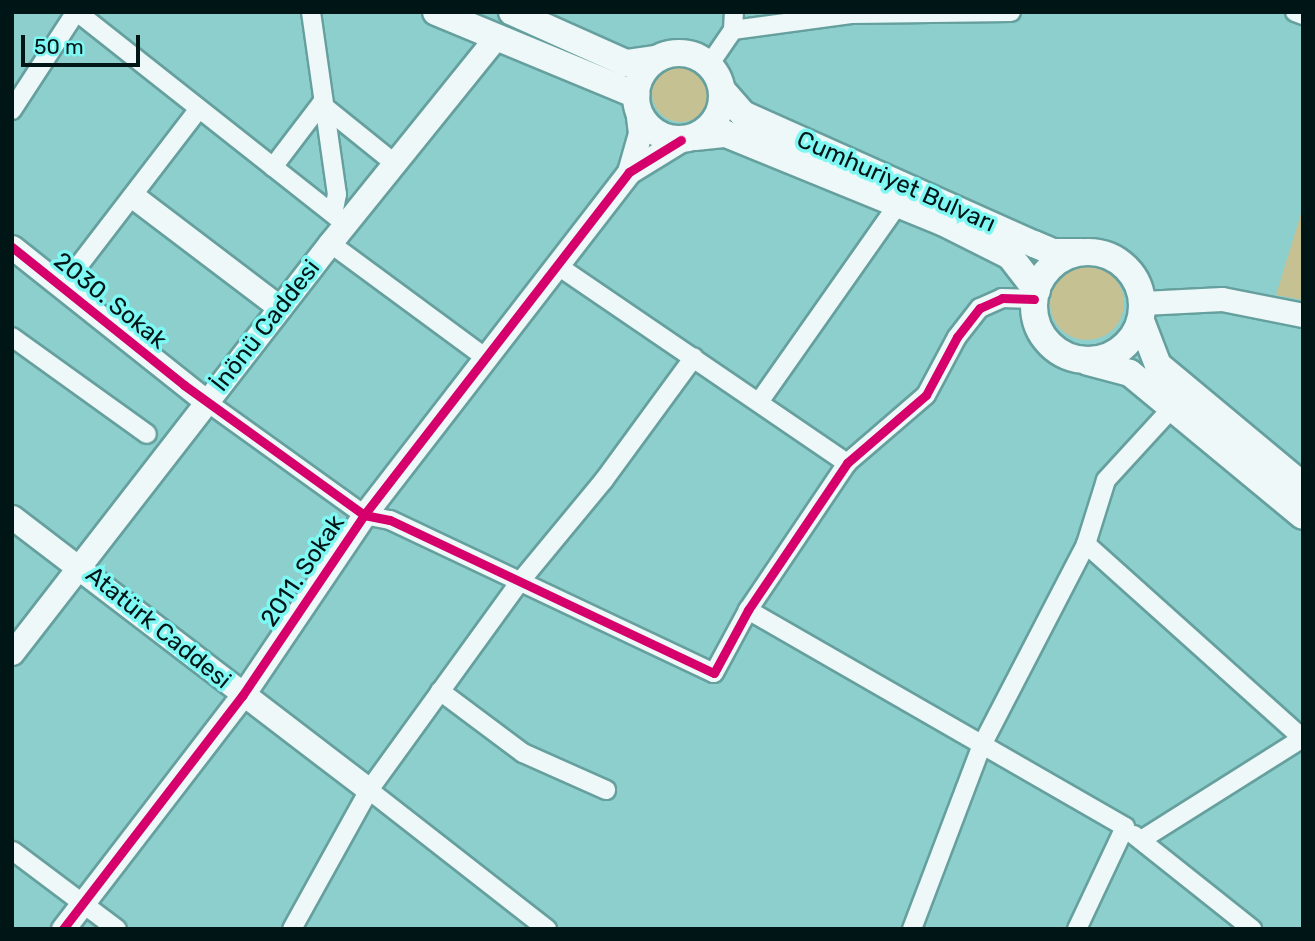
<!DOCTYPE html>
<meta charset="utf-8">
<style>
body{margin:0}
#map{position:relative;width:1315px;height:941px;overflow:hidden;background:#8ccfcd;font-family:Rubik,sans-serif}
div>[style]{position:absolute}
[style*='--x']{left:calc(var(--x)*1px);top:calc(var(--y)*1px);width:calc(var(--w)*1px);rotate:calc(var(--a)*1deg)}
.green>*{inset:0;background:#c5c193}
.round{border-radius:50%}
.roads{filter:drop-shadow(2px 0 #66a09e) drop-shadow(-2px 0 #66a09e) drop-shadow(0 2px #66a09e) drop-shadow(0 -2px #66a09e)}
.minor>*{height:18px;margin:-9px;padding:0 9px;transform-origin:9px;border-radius:9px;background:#eef8f8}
.tertiary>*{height:23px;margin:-11.5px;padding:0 11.5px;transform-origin:11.5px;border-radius:11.5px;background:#eef8f8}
.secondary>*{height:26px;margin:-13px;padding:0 13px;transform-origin:13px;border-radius:13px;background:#eef8f8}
.secondary>.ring{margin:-13px;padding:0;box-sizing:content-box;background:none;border:26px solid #eef8f8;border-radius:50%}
.cycleway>*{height:9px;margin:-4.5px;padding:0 4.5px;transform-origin:4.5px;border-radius:4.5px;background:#d6006c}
span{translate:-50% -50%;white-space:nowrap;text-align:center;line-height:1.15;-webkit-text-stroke:7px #7ff8f4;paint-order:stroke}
.street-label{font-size:24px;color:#001515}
.frame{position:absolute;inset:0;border:14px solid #001515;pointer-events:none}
.scale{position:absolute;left:21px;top:35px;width:119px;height:32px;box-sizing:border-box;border:4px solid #001515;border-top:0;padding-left:9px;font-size:21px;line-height:24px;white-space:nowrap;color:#001515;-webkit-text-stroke:5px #7ff8f4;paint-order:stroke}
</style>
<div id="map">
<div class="green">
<i class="round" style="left:652px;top:64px;width:58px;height:58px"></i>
<i style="clip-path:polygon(1303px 207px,1303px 300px,1276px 295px)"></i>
<i class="round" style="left:1050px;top:266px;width:74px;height:74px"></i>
</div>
<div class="roads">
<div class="minor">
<i style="--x:77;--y:12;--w:342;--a:38.3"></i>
<i style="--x:311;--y:12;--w:184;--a:81.9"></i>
<i style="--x:337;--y:194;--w:20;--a:101"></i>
<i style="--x:1295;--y:12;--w:9;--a:21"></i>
<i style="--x:733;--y:30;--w:119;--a:-7.7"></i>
<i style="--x:851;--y:14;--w:160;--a:-0.7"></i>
<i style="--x:709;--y:65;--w:42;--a:-55.6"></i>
<i style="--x:733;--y:30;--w:18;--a:-87"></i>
<i style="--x:12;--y:110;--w:117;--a:-56.9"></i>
<i style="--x:273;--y:167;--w:79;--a:-52.7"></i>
<i style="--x:321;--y:104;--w:94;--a:38.9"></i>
<i style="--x:330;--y:243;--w:194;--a:36.4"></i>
<i style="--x:558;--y:266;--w:350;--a:34.3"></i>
<i style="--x:63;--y:286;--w:223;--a:-52.5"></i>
<i style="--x:12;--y:337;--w:166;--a:35.7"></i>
<i style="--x:207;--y:402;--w:193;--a:35.7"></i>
<i style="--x:364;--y:515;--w:26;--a:11"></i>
<i style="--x:390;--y:520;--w:358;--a:25.3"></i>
<i style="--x:714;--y:673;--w:72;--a:-61.6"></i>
<i style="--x:748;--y:610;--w:177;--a:-56"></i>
<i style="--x:847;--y:463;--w:104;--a:-40.7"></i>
<i style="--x:926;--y:395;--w:66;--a:-61.9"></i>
<i style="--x:957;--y:337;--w:37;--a:-52"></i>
<i style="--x:980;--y:308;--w:24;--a:-24"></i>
<i style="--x:1002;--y:298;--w:32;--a:2"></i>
<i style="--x:759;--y:402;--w:242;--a:-54.9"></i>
<i style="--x:1086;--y:544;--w:292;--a:41.9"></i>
<i style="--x:748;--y:610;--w:435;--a:29.9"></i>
<i style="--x:1125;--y:827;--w:113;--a:115.2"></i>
<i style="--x:440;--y:691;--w:104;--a:36.8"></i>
<i style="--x:523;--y:753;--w:91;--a:24"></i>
<i style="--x:369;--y:790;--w:226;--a:38"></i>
<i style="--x:1134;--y:835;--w:151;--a:38.5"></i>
<i style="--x:1141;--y:840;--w:191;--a:-32.2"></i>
<i style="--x:13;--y:851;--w:130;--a:36.9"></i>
<i style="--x:292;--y:929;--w:159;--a:-61"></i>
<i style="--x:369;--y:790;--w:254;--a:-54.1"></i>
<i style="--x:518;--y:584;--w:135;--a:-50.4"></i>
<i style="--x:604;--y:480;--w:152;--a:-53.8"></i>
<i style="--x:912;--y:929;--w:197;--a:-69.2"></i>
<i style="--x:982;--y:745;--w:226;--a:-62.6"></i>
<i style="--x:1086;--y:544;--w:67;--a:-72.6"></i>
<i style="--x:1106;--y:480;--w:98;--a:-47.5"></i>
</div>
<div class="tertiary">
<i style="--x:629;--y:172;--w:41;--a:-74.2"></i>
<i style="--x:640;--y:133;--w:24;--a:-97"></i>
<i style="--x:134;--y:197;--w:183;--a:37.2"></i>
<i style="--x:12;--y:247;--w:249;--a:38.5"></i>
<i style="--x:1143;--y:303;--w:79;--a:-2.9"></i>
<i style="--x:1222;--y:299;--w:83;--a:11.2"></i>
<i style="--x:12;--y:517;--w:449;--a:37.4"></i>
<i style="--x:12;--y:653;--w:519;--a:-52.2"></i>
<i style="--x:330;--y:243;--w:266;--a:-51.1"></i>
<i style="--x:63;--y:929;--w:294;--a:-52.5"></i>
<i style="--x:242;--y:696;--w:218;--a:-56"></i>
<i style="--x:364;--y:515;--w:433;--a:-52.3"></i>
<i style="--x:629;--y:172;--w:61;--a:-31.6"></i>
</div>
<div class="secondary">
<i style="--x:436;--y:12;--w:217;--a:22.5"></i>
<i style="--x:512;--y:12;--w:125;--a:24.1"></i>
<i style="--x:626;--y:63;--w:30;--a:-8"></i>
<i class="ring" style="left:636px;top:53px;width:60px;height:60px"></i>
<i style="--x:722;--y:90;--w:32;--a:49"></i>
<i style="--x:743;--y:114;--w:319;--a:24.1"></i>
<i style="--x:1034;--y:244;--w:21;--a:23"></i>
<i style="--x:1053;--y:252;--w:28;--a:0"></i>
<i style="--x:695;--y:137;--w:31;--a:-6"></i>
<i style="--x:726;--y:134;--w:235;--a:22.2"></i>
<i style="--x:944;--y:223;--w:74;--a:26.6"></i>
<i style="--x:1010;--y:256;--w:44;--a:52.4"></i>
<i class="ring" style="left:1034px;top:252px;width:82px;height:82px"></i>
<i style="--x:1141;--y:321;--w:47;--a:68.9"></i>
<i style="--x:1158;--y:365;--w:189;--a:39.8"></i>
<i style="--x:1088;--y:362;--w:43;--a:14.7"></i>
<i style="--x:1130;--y:373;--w:224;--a:39.6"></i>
</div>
</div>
<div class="cycleway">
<i style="--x:12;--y:247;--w:221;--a:38.7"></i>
<i style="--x:184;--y:385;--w:222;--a:35.8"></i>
<i style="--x:364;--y:515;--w:26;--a:11"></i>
<i style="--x:390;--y:520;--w:358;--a:25.3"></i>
<i style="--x:714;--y:673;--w:72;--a:-61.6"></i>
<i style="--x:748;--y:610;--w:177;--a:-56"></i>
<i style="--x:847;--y:463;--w:104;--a:-40.7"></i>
<i style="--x:926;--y:395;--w:66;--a:-61.9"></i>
<i style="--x:957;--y:337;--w:37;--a:-52"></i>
<i style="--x:980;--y:308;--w:24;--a:-24"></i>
<i style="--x:1002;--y:298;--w:32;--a:2"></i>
<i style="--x:63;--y:929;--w:294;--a:-52.5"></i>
<i style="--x:242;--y:696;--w:218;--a:-56"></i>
<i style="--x:364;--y:515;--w:433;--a:-52.3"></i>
<i style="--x:629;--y:172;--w:61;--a:-31.6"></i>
</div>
<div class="street-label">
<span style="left:896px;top:182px;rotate:24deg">Cumhuriyet Bulvarı</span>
<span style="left:110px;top:301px;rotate:39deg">2030. Sokak</span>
<span style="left:266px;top:326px;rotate:-52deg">İnönü Caddesi</span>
<span style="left:303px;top:571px;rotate:-56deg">2011. Sokak</span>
<span style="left:158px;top:628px;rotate:39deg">Atatürk Caddesi</span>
</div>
<div class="frame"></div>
<div class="scale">50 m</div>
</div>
